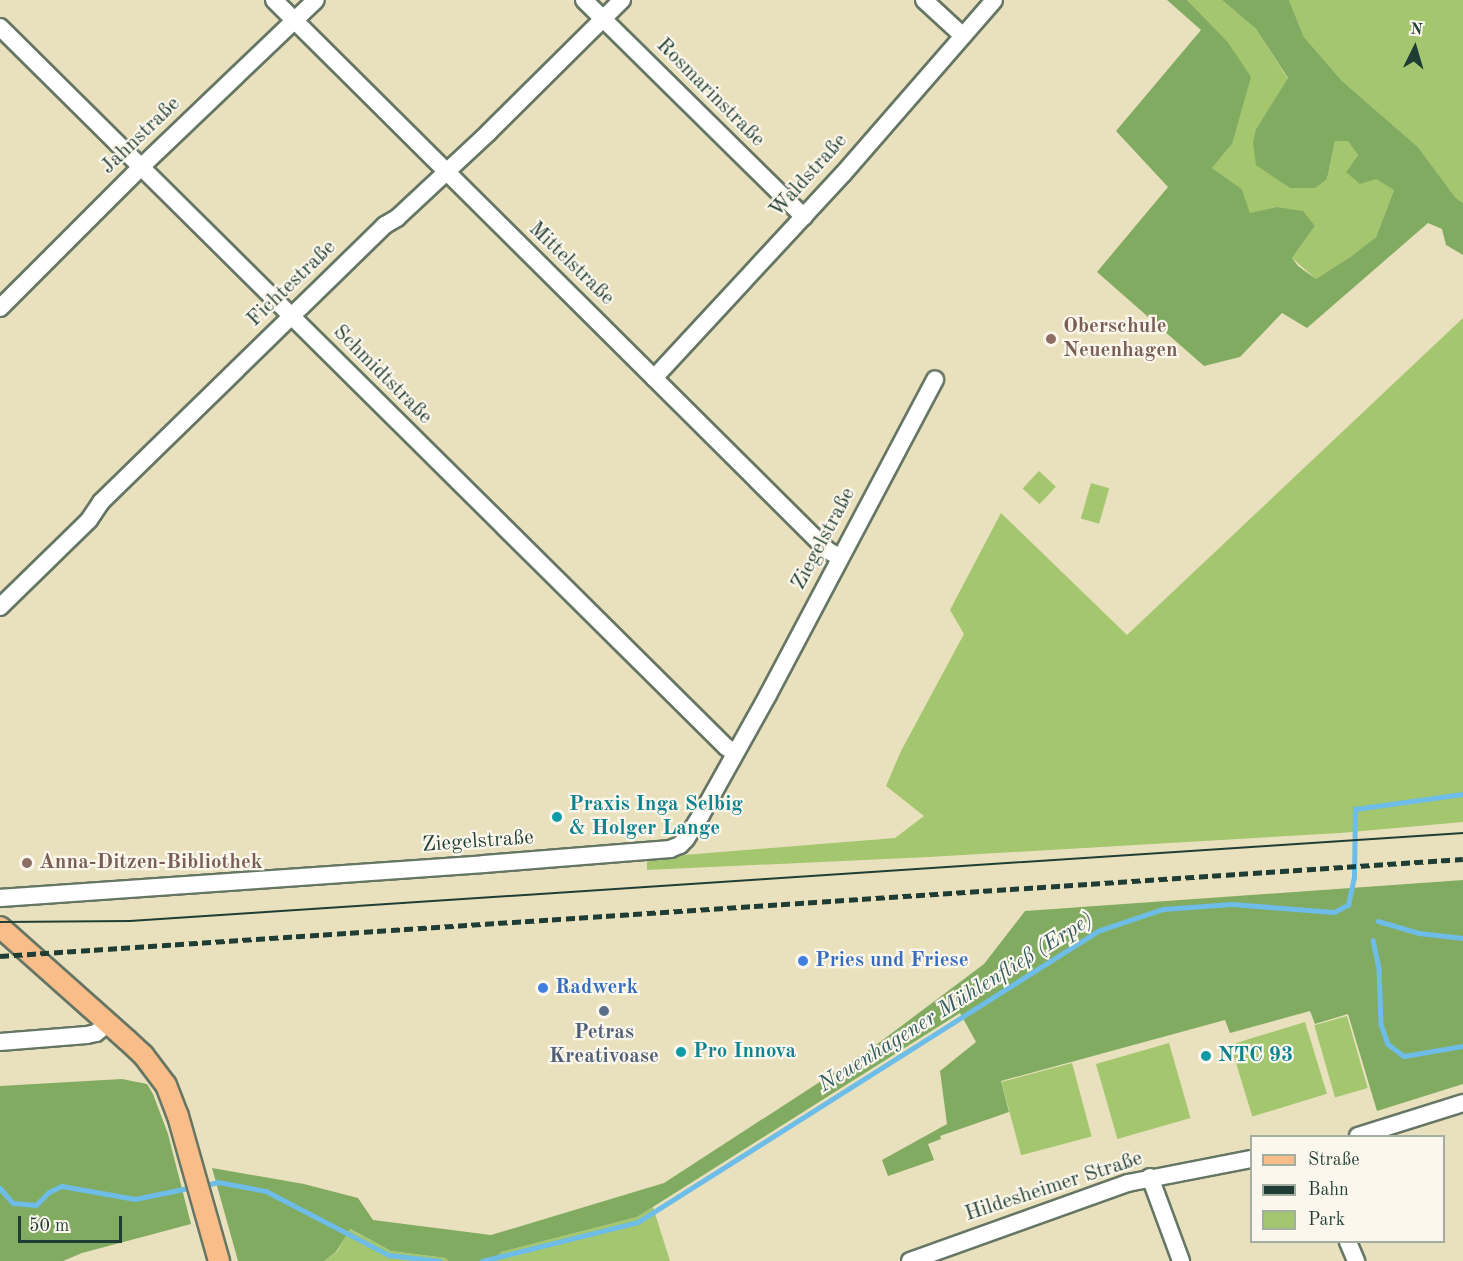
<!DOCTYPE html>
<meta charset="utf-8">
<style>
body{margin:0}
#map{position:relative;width:1463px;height:1261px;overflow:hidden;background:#e9e1bd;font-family:"Old Standard TT",serif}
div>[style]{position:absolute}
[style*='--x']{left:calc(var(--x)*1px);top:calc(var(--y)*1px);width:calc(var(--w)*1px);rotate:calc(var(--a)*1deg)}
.green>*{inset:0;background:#a3c66f;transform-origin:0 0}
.forest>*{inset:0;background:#82ab62}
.stream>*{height:4.5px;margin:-2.25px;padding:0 2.25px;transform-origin:2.25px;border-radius:2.25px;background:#6ebce8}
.roads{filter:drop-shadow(2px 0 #667664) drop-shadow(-2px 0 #667664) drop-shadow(0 2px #667664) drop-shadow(0 -2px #667664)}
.minor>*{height:16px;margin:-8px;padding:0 8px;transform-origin:8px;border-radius:8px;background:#fff}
.major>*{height:20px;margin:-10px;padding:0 10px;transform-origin:10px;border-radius:10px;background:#f8bd88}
.tram>*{height:1.5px;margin:-0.75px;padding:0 0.75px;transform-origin:0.75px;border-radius:0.75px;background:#1f3d34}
.rail>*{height:4.5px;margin-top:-2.25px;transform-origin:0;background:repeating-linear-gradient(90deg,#1f3d34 0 9px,transparent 0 13.5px)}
.dots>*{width:16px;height:16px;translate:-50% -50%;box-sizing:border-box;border:3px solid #fbf7ec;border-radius:50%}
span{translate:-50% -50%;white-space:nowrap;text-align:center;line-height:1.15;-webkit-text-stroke:4.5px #fbf7ec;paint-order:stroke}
.street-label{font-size:21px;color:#1f3d34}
.education-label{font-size:21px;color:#785e54;font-weight:700}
.left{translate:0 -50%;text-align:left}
.culture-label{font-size:21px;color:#0d838f;font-weight:700}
.shop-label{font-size:21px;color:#366cbe;font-weight:700}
.service-label{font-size:21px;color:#4e5e75;font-weight:700}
.water-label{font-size:22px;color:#335d61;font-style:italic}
.legend{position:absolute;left:1250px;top:1135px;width:195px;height:108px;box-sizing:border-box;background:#fbf7ec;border:2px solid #a3ada2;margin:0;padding:8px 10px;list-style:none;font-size:18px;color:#1f3d34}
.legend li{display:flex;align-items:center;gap:12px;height:30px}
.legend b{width:30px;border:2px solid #a3ada2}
.north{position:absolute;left:1385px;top:18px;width:60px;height:60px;-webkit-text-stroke:4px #fbf7ec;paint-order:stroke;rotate:5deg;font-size:16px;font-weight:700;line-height:24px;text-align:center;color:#1f3d34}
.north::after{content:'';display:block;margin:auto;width:21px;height:27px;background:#1f3d34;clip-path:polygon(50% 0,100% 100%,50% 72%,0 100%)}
.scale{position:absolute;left:18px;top:1216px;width:104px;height:27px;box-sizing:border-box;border:3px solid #1f3d34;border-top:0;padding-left:8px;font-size:18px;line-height:21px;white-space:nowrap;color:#1f3d34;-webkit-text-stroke:4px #fbf7ec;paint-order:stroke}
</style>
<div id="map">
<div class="green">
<i style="clip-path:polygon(1187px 0,1222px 0,1256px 29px,1288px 79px,1256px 129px,1278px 179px,1290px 188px,1327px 179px,1335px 141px,1349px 141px,1358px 155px,1346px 172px,1376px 178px,1394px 190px,1376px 237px,1352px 257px,1316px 279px,1292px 258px,1315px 226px,1276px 207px,1250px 214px,1242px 189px,1212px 168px,1232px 144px,1227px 41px)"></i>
<i style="clip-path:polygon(1289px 0,1463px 0,1463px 203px,1455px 197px,1418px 147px,1342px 81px,1304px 37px)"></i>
<i style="clip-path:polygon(1463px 318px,1463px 822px,1340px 833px,929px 857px,647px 870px,647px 858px,895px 838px,924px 816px,886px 786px,901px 751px,964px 634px,950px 610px,1001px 513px,1127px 635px)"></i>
<i style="left:1039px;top:471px;width:23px;height:24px;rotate:43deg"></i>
<i style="left:1091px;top:483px;width:19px;height:37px;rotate:16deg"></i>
<i style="left:1347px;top:1016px;width:75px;height:34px;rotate:74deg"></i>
<i style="left:1305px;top:1022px;width:75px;height:78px;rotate:73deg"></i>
<i style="left:1169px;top:1043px;width:78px;height:76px;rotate:74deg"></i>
<i style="left:1072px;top:1063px;width:76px;height:73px;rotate:75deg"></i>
<i style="clip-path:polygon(653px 1207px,670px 1261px,494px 1261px,501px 1252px,637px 1217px)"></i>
<i style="clip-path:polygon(349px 1229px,391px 1251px,446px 1258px,448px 1261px,324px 1261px,337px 1252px)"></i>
</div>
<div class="forest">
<i style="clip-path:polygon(1167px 0,1187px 0,1227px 41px,1251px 77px,1232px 144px,1212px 168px,1242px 189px,1250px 213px,1276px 207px,1303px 211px,1315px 226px,1292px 258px,1298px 266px,1316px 279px,1352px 256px,1376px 237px,1394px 190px,1376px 179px,1360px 184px,1346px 172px,1358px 155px,1348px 141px,1335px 141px,1327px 179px,1315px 188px,1290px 188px,1256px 165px,1253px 142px,1256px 129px,1288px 78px,1256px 29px,1222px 0,1289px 0,1304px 37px,1342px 81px,1418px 147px,1455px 197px,1463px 203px,1463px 255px,1446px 245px,1442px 229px,1428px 223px,1307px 328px,1282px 313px,1240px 357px,1204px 366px,1097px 272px,1168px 187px,1116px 131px,1201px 30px)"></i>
<i style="clip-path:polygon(1463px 880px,1463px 1084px,1377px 1111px,1348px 1014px,1315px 1024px,1310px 1011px,1230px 1033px,1225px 1020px,1001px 1081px,1009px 1112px,940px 1136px,941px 1139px,928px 1144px,934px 1160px,888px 1176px,882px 1160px,947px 1124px,940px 1071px,976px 1042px,960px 1013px,637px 1217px,501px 1252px,494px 1261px,448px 1261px,446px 1258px,391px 1251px,350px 1229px,336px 1252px,324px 1261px,238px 1261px,212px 1168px,304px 1184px,358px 1198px,373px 1220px,491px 1235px,664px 1183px,872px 1048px,984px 964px,1025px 911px)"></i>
<i style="clip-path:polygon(122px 1079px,147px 1084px,153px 1094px,168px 1134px,191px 1224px,82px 1253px,63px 1261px,0 1261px,0 1086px)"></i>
</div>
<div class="stream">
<i style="--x:1378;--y:921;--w:43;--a:16.3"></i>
<i style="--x:1419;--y:933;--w:44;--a:6.5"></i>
<i style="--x:1373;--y:940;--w:30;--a:78"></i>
<i style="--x:1379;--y:969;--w:55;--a:87.9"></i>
<i style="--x:1381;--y:1024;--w:21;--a:71"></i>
<i style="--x:1388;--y:1044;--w:20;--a:37"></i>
<i style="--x:1404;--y:1056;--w:60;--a:-9.6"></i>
<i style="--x:202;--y:1186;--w:16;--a:-14"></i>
<i style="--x:218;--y:1182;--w:49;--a:10.6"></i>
<i style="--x:266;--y:1191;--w:139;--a:27.5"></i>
<i style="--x:389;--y:1255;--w:51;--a:6.7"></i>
<i style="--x:0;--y:1188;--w:20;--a:49"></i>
<i style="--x:13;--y:1203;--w:23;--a:5"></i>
<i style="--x:36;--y:1205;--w:18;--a:-45"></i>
<i style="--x:49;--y:1192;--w:14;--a:-25"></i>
<i style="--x:62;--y:1186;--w:74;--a:10.1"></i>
<i style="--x:135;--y:1199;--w:59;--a:-11.7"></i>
<i style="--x:482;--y:1261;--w:161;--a:-14"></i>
<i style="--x:638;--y:1222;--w:544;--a:-32.32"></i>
<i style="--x:1098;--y:931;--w:69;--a:-18.7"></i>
<i style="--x:1163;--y:909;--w:69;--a:-4.1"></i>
<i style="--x:1232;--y:904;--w:102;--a:4.5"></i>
<i style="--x:1334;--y:912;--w:16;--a:-27"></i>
<i style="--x:1348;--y:905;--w:29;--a:-78"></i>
<i style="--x:1354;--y:877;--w:68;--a:-89.2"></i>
<i style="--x:1355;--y:809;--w:109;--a:-7.9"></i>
</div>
<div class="roads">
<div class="minor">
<i style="--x:274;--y:0;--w:780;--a:44.84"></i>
<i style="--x:827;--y:550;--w:14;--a:30"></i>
<i style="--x:584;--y:0;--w:309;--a:44.6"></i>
<i style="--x:924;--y:0;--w:53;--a:42.7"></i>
<i style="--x:0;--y:27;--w:1022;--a:44.76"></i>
<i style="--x:726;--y:747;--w:11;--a:34"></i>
<i style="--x:0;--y:308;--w:198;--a:-45"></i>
<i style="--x:140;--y:168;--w:243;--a:-43.7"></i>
<i style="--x:654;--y:378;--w:278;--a:-47.2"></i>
<i style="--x:843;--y:174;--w:230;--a:-49"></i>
<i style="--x:0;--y:607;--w:124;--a:-44.3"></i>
<i style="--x:89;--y:520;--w:22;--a:-56"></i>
<i style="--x:101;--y:502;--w:279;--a:-44.3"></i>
<i style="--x:301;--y:307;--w:117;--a:-44.3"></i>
<i style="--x:385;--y:225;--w:14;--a:-30"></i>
<i style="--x:397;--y:218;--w:125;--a:-43"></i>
<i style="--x:488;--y:133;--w:189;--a:-44.8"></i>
<i style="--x:0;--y:898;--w:485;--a:-4"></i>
<i style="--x:484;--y:864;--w:187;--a:-4.6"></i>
<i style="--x:670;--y:849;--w:11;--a:-22"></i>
<i style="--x:680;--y:845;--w:8;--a:-45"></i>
<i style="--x:686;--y:839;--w:28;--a:-58"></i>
<i style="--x:701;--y:815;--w:137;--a:-60.8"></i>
<i style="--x:768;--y:695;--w:357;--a:-62.1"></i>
<i style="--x:0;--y:1042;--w:87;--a:-4.6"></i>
<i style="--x:87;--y:1035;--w:9;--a:-13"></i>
<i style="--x:96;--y:1033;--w:17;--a:-40"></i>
<i style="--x:1358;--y:1136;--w:110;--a:-17.4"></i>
<i style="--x:1150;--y:1177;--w:90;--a:69.7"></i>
<i style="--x:1348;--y:1242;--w:21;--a:67"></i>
<i style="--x:910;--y:1261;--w:232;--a:-19.7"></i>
<i style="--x:1128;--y:1183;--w:126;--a:-11"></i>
</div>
<div class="major">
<i style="--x:0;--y:927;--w:170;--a:41.7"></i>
<i style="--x:127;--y:1040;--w:23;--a:43"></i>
<i style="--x:144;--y:1056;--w:36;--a:53"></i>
<i style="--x:166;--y:1085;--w:33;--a:69"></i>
<i style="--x:178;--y:1116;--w:151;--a:74.2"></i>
</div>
</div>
<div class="tram">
<i style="--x:0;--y:922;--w:130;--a:-0.4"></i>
<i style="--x:130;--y:921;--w:1336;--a:-3.78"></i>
</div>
<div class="rail">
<i style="--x:0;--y:956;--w:1466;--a:-3.79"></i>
</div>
<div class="dots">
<i style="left:1051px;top:339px;background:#8d6e63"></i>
<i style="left:557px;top:817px;background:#0f9aa8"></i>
<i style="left:27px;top:863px;background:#8d6e63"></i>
<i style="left:803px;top:961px;background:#3f7fe0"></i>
<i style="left:543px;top:988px;background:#3f7fe0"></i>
<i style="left:604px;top:1011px;background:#5c6f8a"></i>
<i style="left:681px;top:1052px;background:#0f9aa8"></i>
<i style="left:1206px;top:1056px;background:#0f9aa8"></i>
</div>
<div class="street-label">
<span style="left:710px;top:93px;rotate:45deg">Rosmarinstraße</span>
<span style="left:141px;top:136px;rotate:-44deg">Jahnstraße</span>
<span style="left:809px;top:176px;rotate:-48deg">Waldstraße</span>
<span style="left:571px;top:264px;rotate:44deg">Mittelstraße</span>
<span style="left:292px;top:284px;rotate:-44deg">Fichtestraße</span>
<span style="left:382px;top:375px;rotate:45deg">Schmidtstraße</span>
<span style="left:824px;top:539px;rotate:-62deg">Ziegelstraße</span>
<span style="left:478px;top:842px;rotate:-4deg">Ziegelstraße</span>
<span style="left:1054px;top:1187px;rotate:-18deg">Hildesheimer Straße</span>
</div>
<div class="education-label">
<span class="left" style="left:1063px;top:339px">Oberschule<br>Neuenhagen</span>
<span class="left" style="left:39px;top:863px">Anna-Ditzen-Bibliothek</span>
</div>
<div class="culture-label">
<span class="left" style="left:569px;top:817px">Praxis Inga Selbig<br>&amp; Holger Lange</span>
<span class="left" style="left:693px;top:1052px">Pro Innova</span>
<span class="left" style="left:1218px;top:1056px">NTC 93</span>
</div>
<div class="shop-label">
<span class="left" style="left:815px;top:961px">Pries und Friese</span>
<span class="left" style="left:555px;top:988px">Radwerk</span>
</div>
<div class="service-label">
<span style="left:604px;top:1045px">Petras<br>Kreativoase</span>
</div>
<div class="water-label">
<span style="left:956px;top:1003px;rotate:-32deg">Neuenhagener Mühlenfließ (Erpe)</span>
</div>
<ul class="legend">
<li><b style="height:8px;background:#f8bd88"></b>Straße</li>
<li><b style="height:8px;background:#1f3d34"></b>Bahn</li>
<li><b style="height:16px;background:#a3c66f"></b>Park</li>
</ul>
<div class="north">N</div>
<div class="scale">50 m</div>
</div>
